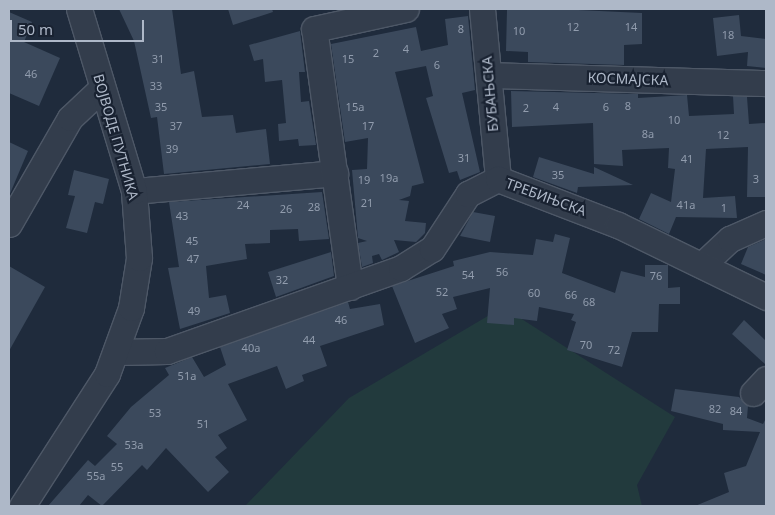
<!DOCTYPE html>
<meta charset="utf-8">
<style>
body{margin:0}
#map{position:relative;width:775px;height:515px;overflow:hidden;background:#1f2b3c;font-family:"Noto Sans",sans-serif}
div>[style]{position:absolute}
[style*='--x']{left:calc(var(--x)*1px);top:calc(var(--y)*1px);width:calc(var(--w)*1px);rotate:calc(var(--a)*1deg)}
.green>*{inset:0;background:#223a3d}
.building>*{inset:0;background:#3b495c}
.roads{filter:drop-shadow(1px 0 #4e5867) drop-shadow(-1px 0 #4e5867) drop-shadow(0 1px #4e5867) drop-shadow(0 -1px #4e5867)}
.minor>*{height:25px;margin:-12.5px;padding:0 12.5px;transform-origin:12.5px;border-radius:12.5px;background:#333d4c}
span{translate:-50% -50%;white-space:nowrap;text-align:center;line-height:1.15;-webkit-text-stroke:4.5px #192231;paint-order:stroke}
.number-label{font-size:11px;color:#919cad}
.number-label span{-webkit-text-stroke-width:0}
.street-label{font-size:14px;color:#aeb8c8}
.frame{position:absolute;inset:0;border:10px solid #aeb8c8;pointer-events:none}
.scale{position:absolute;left:10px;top:20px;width:134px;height:22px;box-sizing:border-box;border:2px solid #aeb8c8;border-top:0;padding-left:6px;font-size:15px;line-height:18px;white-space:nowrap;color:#aeb8c8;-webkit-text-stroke:4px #192231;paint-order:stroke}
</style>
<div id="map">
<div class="green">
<i style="clip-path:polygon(503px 307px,675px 417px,637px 485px,642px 506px,245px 506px,349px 398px)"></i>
</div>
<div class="building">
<i style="clip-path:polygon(119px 9px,172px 9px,181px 74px,194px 71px,202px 117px,233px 115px,236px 133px,266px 129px,270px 164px,164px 174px,157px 117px,151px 118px,134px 41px)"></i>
<i style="clip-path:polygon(228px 9px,272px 9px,273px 12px,233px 25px)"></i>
<i style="clip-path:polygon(557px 9px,642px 13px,642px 44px,624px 45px,624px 65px,528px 62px,528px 52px,506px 51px,507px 10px)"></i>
<i style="clip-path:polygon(9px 12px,32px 22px,24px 42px,60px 58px,39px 106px,9px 93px)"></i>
<i style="clip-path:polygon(739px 15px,741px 36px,766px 39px,766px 68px,747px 66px,748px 52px,717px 56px,713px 18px)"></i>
<i style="clip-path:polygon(468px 16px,475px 90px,462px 93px,480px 172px,460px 180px,457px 171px,449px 173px,426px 98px,433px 96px,426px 66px,395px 72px,424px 183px,412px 186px,410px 196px,399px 200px,409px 201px,405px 221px,426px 223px,425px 233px,416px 242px,394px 240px,399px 252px,382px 260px,379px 254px,372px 256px,373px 263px,362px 267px,358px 243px,367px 241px,358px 238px,352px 170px,367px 169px,368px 138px,345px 142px,331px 44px,416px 27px,421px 51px,448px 45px,445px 19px)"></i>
<i style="clip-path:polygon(300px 31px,305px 72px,299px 72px,301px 102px,309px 101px,316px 145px,299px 146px,298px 139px,279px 141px,278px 124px,286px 123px,282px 80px,265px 82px,263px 59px,254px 61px,249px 45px)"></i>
<i style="clip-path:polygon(511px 91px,638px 94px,638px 98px,687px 95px,689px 116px,734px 114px,733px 96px,747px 97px,749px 124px,766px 123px,765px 197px,747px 197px,748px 147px,706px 149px,703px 198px,735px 196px,737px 218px,676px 217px,669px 234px,639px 219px,651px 193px,671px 202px,675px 169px,668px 168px,669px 148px,622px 150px,623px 166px,594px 164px,593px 123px,512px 127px)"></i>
<i style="clip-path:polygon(9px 142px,28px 151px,9px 196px)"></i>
<i style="clip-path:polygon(539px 157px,594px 174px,594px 167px,633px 185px,578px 187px,577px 193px,533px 177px)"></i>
<i style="clip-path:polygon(74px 170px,109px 179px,103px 204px,95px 202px,87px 233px,66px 228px,75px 196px,68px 195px)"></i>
<i style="clip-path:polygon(322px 192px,329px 239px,299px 241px,298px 229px,270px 230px,270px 243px,245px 244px,247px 259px,206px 266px,209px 298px,226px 295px,230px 313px,180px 329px,168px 268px,179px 267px,169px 202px)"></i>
<i style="clip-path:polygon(473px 212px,495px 216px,490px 242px,460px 236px)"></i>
<i style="clip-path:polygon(555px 234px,570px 238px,562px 273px,615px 293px,621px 271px,645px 277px,645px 265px,668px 265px,668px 288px,680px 287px,680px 304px,659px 304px,658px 332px,632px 332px,622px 367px,567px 350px,576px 322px,571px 320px,574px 314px,539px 307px,537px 321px,514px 318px,514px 325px,487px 323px,490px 288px,453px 297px,457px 309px,442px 314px,449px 328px,415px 343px,392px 286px,454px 266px,453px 261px,490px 252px,533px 255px,536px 239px,553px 242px)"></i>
<i style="clip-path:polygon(766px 239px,766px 275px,741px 264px,748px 247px)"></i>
<i style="clip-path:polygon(331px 252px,334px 276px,276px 297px,268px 272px)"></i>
<i style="clip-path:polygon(9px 266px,45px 287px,9px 351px)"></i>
<i style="clip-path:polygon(348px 302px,350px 309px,380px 304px,384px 325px,320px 346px,327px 366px,302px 375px,304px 381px,286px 389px,277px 366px,228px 384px,247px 420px,218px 435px,227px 448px,215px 457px,229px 472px,208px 492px,166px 448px,147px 470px,142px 465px,102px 506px,88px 495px,79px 506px,48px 506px,88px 460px,95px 466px,117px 444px,107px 436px,131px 407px,169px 375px,165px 368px,192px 357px,204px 377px,226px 365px,220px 347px)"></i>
<i style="clip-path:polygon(744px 320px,766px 341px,766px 365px,732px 334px)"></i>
<i style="clip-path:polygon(675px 389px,739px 397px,748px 406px,747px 418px,763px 424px,766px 418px,766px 506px,695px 506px,729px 492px,724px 473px,746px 466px,760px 432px,723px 430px,723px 424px,671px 411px)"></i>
</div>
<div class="roads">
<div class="minor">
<i style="--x:482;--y:9;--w:171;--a:84.6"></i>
<i style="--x:489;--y:75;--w:277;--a:1.7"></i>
<i style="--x:134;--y:191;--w:202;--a:-5.1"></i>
<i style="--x:9;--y:224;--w:122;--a:-60.1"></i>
<i style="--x:70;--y:118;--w:44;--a:-43.2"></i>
<i style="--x:703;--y:264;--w:37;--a:-43"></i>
<i style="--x:730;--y:239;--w:39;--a:-24"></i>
<i style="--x:350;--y:287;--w:260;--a:-97.9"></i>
<i style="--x:314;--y:29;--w:94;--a:-12.3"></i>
<i style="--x:117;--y:352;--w:50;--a:-1.1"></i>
<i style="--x:167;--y:351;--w:248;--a:-19.5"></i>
<i style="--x:401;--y:268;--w:36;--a:-32"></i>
<i style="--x:432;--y:249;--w:66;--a:-56.8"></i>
<i style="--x:468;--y:194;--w:34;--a:-27"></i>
<i style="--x:498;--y:179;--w:129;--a:21"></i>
<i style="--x:618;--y:225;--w:165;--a:25.9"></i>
<i style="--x:753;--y:393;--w:19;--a:-47"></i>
<i style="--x:22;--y:506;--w:157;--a:-57.2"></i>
<i style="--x:107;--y:374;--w:70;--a:-70"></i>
<i style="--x:131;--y:308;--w:51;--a:-80.9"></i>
<i style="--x:139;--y:258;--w:67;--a:-94.3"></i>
<i style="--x:134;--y:191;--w:190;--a:-106.8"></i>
</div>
</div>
<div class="number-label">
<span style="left:573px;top:27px">12</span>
<span style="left:631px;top:27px">14</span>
<span style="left:461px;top:29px">8</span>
<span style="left:519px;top:31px">10</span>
<span style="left:728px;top:35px">18</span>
<span style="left:406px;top:49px">4</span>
<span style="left:376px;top:53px">2</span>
<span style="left:158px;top:59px">31</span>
<span style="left:348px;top:59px">15</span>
<span style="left:437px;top:65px">6</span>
<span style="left:31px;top:74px">46</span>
<span style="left:156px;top:86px">33</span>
<span style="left:628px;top:106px">8</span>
<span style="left:161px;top:107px">35</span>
<span style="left:355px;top:107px">15a</span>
<span style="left:556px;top:107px">4</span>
<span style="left:606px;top:107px">6</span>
<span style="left:526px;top:108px">2</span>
<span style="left:674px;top:120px">10</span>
<span style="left:176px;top:126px">37</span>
<span style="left:368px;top:126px">17</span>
<span style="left:648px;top:134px">8a</span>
<span style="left:723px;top:135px">12</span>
<span style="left:172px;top:149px">39</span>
<span style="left:464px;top:158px">31</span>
<span style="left:687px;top:159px">41</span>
<span style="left:558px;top:175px">35</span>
<span style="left:389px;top:178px">19a</span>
<span style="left:756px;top:179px">3</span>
<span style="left:364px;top:180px">19</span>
<span style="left:367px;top:203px">21</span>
<span style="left:243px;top:205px">24</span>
<span style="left:686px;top:205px">41a</span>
<span style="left:314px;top:207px">28</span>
<span style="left:724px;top:208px">1</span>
<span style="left:286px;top:209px">26</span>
<span style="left:182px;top:216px">43</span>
<span style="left:192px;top:241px">45</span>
<span style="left:193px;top:259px">47</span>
<span style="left:502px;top:272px">56</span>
<span style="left:468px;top:275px">54</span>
<span style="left:656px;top:276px">76</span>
<span style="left:282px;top:280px">32</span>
<span style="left:442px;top:292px">52</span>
<span style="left:534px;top:293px">60</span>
<span style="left:571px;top:295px">66</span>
<span style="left:589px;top:302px">68</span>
<span style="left:194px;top:311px">49</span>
<span style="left:341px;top:320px">46</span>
<span style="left:309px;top:340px">44</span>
<span style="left:586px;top:345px">70</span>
<span style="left:251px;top:348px">40a</span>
<span style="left:614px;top:350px">72</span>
<span style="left:187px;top:376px">51a</span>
<span style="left:715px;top:409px">82</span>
<span style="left:736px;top:411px">84</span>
<span style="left:155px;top:413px">53</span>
<span style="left:203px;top:424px">51</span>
<span style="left:134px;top:445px">53a</span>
<span style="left:117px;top:467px">55</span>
<span style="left:96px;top:476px">55a</span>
</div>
<div class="street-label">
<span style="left:628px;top:79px;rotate:2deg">КОСМАЈСКА</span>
<span style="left:490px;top:94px;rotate:-95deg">БУБАЊСКА</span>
<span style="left:116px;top:137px;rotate:74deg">ВОЈВОДЕ ПУТНИКА</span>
<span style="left:546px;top:197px;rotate:20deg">ТРЕБИЊСКА</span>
</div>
<div class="frame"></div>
<div class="scale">50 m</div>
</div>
